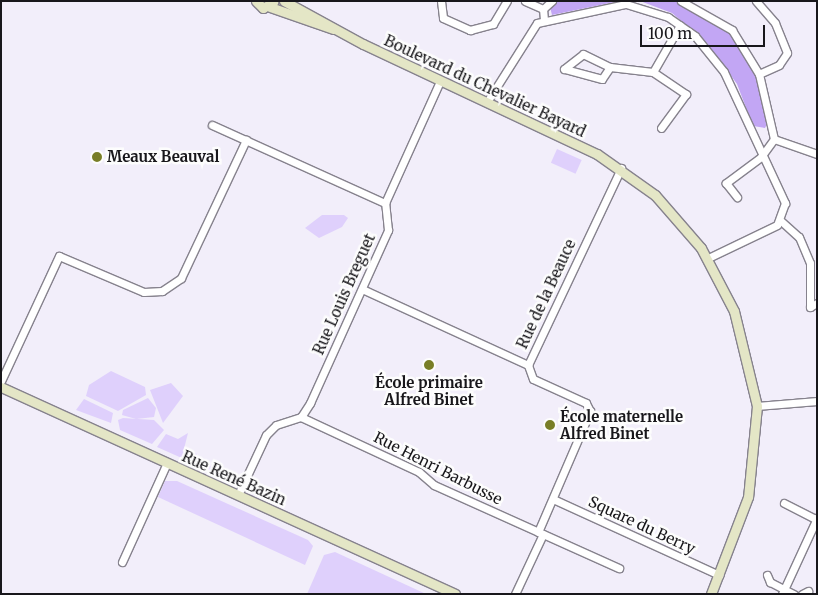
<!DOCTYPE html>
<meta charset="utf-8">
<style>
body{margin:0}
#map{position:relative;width:818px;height:595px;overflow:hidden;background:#f2eefa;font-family:Merriweather,serif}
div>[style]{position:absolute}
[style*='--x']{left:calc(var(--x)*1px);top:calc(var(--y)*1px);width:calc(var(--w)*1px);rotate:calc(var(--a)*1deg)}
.green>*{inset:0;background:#dfd0fc;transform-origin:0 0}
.forest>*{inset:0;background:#c2a6f4}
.roads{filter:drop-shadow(1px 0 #86828d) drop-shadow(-1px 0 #86828d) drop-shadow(0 1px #86828d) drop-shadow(0 -1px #86828d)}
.street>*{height:7px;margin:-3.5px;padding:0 3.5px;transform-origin:3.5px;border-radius:3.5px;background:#fff}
.secondary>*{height:9px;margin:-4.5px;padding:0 4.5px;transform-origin:4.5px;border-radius:4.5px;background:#e4e6c6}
.dots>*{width:14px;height:14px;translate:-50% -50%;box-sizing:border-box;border:2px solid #fdfdfd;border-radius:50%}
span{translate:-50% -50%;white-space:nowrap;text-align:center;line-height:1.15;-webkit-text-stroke:5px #fdfdfd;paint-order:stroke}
.street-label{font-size:15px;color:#18171b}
.poi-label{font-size:15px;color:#18171b;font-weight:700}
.left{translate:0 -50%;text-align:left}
.frame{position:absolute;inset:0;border:2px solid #18171b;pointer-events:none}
.scale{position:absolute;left:640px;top:25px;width:125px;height:22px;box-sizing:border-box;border:2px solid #18171b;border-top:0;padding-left:6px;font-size:15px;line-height:18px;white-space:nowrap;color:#18171b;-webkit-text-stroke:4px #fdfdfd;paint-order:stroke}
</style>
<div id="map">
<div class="green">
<i style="left:557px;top:149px;width:27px;height:15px;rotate:24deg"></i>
<i style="clip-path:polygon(322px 215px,344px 215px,348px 218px,342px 227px,319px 238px,305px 228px)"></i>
<i style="clip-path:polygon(111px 371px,145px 387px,146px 395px,118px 411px,86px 396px,89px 385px)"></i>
<i style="clip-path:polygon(171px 383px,183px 396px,163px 423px,150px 390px)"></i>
<i style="clip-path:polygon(148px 398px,156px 408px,154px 417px,136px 419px,122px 415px,123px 410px)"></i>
<i style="clip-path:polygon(84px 399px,113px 413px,111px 423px,76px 410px)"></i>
<i style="clip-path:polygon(123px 418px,154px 420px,164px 430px,152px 444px,120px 430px,118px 420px)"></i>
<i style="clip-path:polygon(188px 433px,184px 449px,197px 454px,195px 460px,213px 467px,211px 471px,157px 447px,166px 434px,178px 439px)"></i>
<i style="clip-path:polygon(165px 481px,177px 481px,308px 540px,313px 546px,305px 565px,158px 497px)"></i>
<i style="clip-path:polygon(335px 552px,426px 594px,307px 594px,324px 555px)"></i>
</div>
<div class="forest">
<i style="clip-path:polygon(555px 1px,620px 1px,552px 15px,550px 7px)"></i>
<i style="clip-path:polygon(640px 1px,678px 1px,735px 37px,753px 67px,768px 122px,765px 128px,753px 126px,737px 84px,707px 43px,672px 13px)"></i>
</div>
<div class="roads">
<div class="street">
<i style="--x:441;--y:1;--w:17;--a:83"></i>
<i style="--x:443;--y:18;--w:30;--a:24"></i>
<i style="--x:470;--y:30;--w:24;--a:-15"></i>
<i style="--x:493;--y:24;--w:27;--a:-59"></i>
<i style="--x:525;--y:1;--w:20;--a:24"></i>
<i style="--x:681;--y:1;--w:59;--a:29.6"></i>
<i style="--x:732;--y:30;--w:52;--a:58.5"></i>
<i style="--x:759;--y:74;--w:67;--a:77"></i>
<i style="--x:774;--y:139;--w:22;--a:126"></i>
<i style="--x:761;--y:157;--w:44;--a:143.4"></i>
<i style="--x:726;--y:183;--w:18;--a:52"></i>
<i style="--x:756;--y:1;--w:29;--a:49"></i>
<i style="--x:775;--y:23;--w:32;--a:68"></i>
<i style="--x:787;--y:53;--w:14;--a:124"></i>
<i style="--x:779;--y:65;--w:22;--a:156"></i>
<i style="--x:544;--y:20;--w:11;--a:-95"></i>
<i style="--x:543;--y:9;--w:12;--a:-42"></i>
<i style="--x:610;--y:67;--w:14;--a:124"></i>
<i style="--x:602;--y:79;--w:39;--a:-165"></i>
<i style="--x:564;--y:69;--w:24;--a:-38"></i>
<i style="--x:583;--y:54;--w:30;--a:26"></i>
<i style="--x:610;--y:67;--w:43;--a:6.6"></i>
<i style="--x:653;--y:72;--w:40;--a:34"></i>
<i style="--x:686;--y:94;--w:42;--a:126.3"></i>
<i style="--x:653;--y:72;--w:54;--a:-60.1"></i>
<i style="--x:487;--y:102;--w:93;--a:-57.7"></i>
<i style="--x:537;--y:23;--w:91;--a:-12.1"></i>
<i style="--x:626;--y:4;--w:44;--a:17.2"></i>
<i style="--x:668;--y:17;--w:33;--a:35"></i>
<i style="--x:695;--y:36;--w:46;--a:51.1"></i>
<i style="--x:724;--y:72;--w:145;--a:65"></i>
<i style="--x:785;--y:203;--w:23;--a:110"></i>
<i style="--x:777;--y:225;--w:76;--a:154.4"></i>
<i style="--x:212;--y:125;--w:190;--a:24.3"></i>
<i style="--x:774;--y:139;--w:46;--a:19.2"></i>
<i style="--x:781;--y:221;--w:24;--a:42"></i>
<i style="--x:799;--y:237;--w:28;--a:67"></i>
<i style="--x:810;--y:263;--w:44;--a:90"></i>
<i style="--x:810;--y:307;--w:8;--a:-30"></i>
<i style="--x:362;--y:289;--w:183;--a:24.6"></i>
<i style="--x:1;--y:381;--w:138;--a:-65.1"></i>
<i style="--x:59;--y:256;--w:92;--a:23"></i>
<i style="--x:144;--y:292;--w:18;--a:-3"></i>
<i style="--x:162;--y:291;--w:23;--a:-34"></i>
<i style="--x:181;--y:278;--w:153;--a:-64.8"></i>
<i style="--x:757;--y:406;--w:60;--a:-4.8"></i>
<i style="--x:301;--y:417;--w:130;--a:25"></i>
<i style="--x:419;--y:472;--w:20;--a:41"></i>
<i style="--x:434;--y:485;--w:203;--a:24.2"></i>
<i style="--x:238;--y:495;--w:66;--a:-65"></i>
<i style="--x:266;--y:435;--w:14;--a:-45"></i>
<i style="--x:276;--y:425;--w:26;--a:-18"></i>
<i style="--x:301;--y:417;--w:17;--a:-57"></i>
<i style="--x:310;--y:403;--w:190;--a:-65.7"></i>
<i style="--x:388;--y:230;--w:27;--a:-96"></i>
<i style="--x:385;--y:203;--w:134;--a:-65.7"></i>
<i style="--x:553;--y:499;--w:183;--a:24.6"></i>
<i style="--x:784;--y:503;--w:35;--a:27"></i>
<i style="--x:538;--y:532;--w:132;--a:-66.7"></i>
<i style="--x:590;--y:411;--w:9;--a:-117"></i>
<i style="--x:586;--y:403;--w:58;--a:-155.6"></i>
<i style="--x:533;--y:379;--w:15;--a:-110"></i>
<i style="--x:528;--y:365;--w:218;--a:-64.7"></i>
<i style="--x:122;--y:562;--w:109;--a:-65.6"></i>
<i style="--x:767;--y:575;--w:8;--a:67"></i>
<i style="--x:770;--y:582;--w:27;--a:27"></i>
<i style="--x:515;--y:594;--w:66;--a:-65"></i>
<i style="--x:782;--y:594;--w:84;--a:-65.3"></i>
<i style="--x:802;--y:594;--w:7;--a:-27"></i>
</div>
<div class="secondary">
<i style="--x:256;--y:1;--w:10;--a:45"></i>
<i style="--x:263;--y:8;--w:12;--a:-31"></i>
<i style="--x:284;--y:1;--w:90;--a:28.6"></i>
<i style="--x:363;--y:44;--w:259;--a:25.2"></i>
<i style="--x:597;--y:154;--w:71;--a:35.3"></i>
<i style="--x:655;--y:195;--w:70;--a:49"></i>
<i style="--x:701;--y:248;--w:71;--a:62.4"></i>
<i style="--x:734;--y:311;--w:98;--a:76.4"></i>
<i style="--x:757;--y:406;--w:91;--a:95.6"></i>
<i style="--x:748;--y:497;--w:104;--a:110.9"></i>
<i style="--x:270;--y:7;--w:67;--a:19.2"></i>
<i style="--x:1;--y:387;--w:499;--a:24.5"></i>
</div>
</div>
<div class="dots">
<i style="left:97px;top:157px;background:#797e27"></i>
<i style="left:429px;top:365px;background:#797e27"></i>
<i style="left:550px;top:425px;background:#797e27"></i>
</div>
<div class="street-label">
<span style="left:485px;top:86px;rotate:25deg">Boulevard du Chevalier Bayard</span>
<span style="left:344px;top:294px;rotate:-66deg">Rue Louis Breguet</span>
<span style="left:546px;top:294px;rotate:-65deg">Rue de la Beauce</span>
<span style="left:438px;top:468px;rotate:27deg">Rue Henri Barbusse</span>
<span style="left:234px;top:478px;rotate:24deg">Rue René Bazin</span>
<span style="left:642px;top:525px;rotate:25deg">Square du Berry</span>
</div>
<div class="poi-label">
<span class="left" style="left:107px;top:157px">Meaux Beauval</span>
<span style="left:429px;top:391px">École primaire<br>Alfred Binet</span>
<span class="left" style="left:560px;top:425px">École maternelle<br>Alfred Binet</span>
</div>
<div class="frame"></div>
<div class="scale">100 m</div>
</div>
